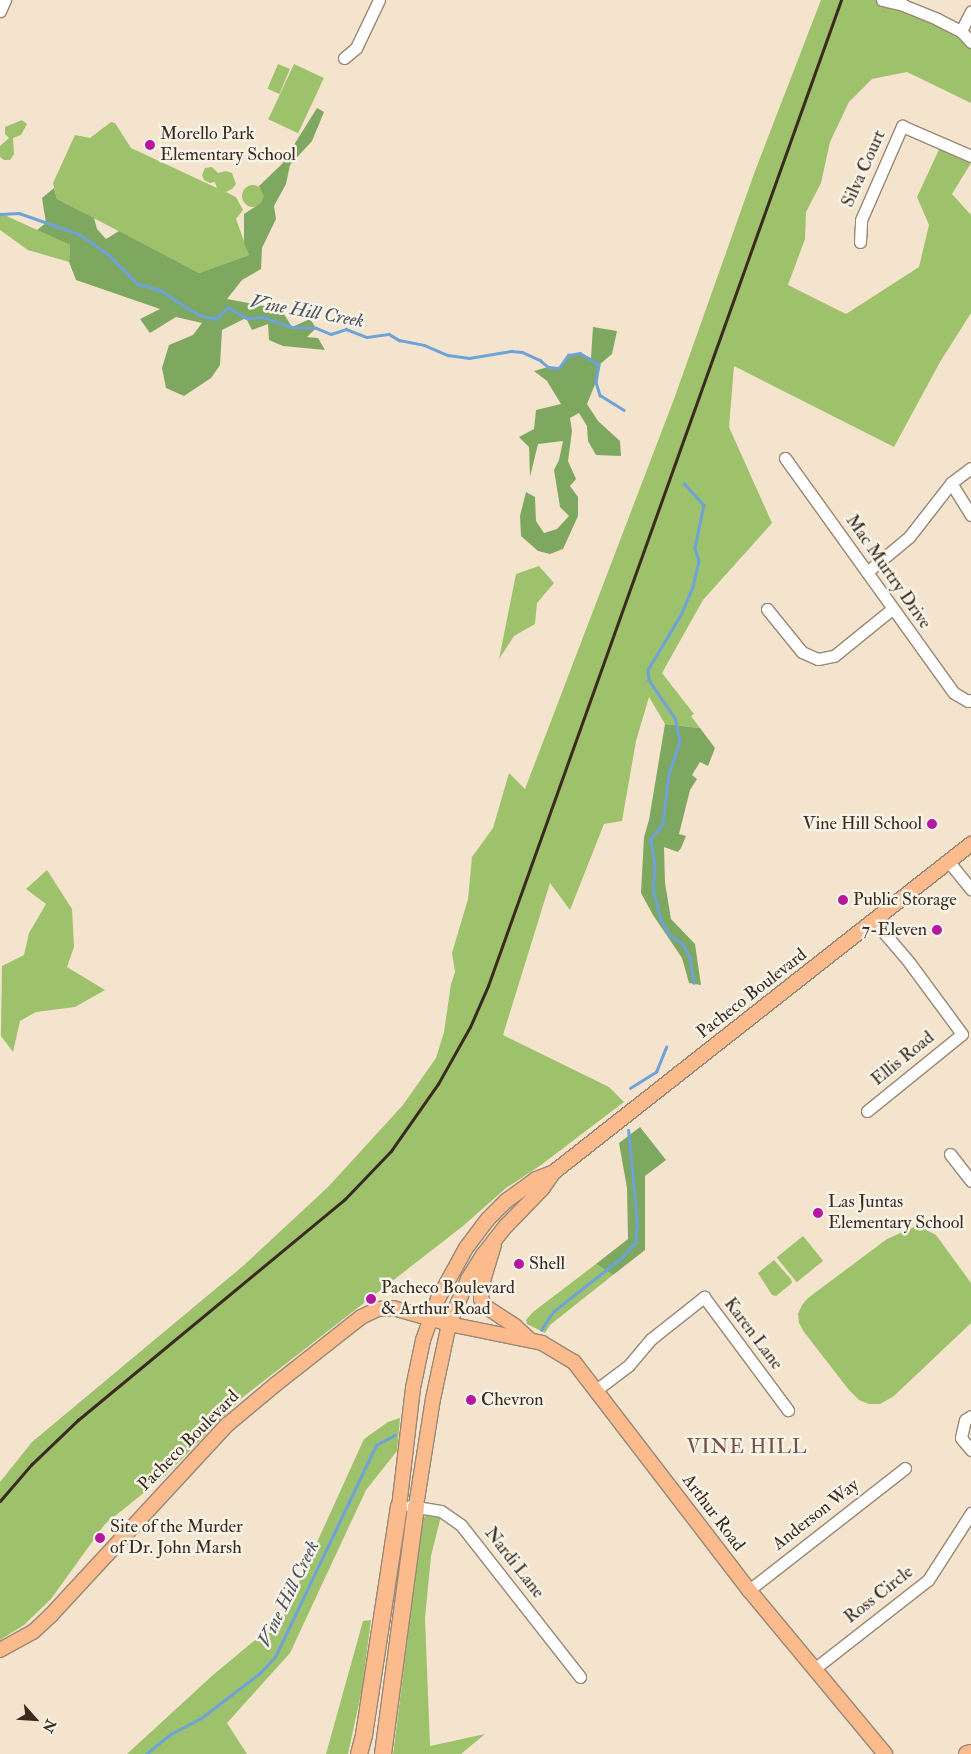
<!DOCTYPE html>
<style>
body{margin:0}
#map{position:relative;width:971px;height:1754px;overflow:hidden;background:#f5e4cd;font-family:"IM FELL Double Pica",serif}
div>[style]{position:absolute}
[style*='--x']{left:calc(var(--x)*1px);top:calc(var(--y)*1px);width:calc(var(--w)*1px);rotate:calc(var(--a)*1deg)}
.green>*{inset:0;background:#9ec16b;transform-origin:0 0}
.round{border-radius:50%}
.forest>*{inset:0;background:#7ea75f}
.stream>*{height:2.5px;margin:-1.25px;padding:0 1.25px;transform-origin:1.25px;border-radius:1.25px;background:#6da2da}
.roads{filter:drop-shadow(1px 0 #988776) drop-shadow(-1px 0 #988776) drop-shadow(0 1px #988776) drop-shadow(0 -1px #988776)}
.minor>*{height:11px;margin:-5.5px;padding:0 5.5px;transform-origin:5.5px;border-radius:5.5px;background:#fff}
.major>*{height:14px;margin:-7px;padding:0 7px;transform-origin:7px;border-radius:7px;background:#fbbb8c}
.highway>*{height:16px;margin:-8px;padding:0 8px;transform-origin:8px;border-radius:8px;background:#fbbb8c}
.rail>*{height:2.5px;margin:-1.25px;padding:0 1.25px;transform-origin:1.25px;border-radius:1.25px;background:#3b2a1e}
.dots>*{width:14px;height:14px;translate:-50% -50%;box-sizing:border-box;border:2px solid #f7f3e8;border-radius:50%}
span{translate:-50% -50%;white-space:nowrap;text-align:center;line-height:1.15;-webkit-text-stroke:5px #f7f3e8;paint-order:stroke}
.poi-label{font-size:18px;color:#3b2a1e}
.left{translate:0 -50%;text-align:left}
.right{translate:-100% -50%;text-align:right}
.street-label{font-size:18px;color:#3b2a1e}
.water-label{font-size:19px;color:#4c5460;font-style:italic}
.quarter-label{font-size:20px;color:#755243;letter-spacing:1px}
.north{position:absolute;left:10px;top:1694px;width:50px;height:50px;-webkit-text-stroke:4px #f7f3e8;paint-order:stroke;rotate:116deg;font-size:14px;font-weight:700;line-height:20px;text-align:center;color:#3b2a1e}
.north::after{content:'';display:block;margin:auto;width:18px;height:22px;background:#3b2a1e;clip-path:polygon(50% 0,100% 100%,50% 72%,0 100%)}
</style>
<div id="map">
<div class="green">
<i style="clip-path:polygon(821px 0,905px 0,971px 42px,971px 103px,907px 72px,872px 79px,849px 102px,830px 142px,821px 183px,806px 212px,805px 239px,788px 285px,846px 314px,919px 267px,929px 225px,917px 197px,942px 143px,971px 156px,971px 163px,952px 194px,971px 215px,971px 313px,940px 362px,894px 447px,734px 366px,729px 427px,772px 523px,703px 600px,662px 673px,694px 714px,691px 716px,700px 728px,665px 724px,649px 697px,636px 741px,622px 821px,604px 824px,570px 910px,550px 883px,503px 1035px,609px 1087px,624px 1102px,541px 1165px,506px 1188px,463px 1226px,243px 1397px,166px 1475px,105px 1524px,51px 1599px,24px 1625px,0 1640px,0 1482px,32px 1442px,243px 1266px,328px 1187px,403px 1105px,436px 1058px,444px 1032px,451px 984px,455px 972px,452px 953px,468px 899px,472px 857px,493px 828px,509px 773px,525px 789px,674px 399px,755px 171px)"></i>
<i style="left:278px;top:64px;width:13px;height:27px;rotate:23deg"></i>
<i style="left:294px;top:64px;width:33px;height:61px;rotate:25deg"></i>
<i style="clip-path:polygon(22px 120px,27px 124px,21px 135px,13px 138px,14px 154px,10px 160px,4px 160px,0 157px,0 146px,9px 138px,5px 134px,5px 127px)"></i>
<i style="clip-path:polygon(111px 122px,115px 123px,131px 148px,217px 188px,215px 182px,210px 183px,204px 180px,202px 175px,205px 168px,212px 167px,218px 173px,226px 171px,232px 173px,236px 184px,232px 189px,226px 192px,236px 197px,243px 210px,236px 219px,249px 255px,199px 273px,57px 199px,53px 183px,75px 135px,90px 138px)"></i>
<i class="round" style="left:242px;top:185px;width:22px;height:22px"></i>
<i style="clip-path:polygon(0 213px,70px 245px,69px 262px,28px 250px,0 230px)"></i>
<i style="clip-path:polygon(539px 566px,554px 583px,537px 603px,535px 624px,514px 636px,499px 659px,516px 574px)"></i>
<i style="clip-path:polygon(47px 870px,72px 909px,74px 947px,67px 967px,105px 990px,75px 1007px,36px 1012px,20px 1021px,13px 1052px,1px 1036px,2px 966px,24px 955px,29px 933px,46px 904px,26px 889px)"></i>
<i style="clip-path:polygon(914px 1227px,921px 1227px,936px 1235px,971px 1283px,971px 1323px,894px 1396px,880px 1404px,869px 1404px,859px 1400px,849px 1390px,804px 1332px,799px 1323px,798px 1314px,802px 1305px,808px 1298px,887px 1239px)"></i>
<i style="left:803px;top:1236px;width:32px;height:34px;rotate:51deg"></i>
<i style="clip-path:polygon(774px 1260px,791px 1279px,792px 1283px,776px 1296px,772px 1295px,758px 1273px)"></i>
<i style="clip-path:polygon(596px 1264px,613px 1275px,550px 1325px,545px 1333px,527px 1324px,526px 1320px,533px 1312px)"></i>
<i style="clip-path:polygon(400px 1418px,397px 1451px,366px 1490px,290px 1653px,227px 1723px,247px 1754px,127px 1754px,213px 1675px,283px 1617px,364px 1439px,388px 1422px)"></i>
<i style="clip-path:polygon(429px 1514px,441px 1516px,431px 1556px,425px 1618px,430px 1746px,485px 1734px,461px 1754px,393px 1754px,423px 1518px)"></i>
<i style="clip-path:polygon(371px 1620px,362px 1689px,348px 1754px,326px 1754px,363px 1621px)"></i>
</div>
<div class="forest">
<i style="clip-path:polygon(317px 108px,324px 112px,312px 141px,290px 165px,286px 184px,274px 206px,276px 219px,262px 248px,261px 269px,242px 280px,227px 299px,264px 306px,279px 306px,292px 327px,310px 319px,316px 328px,307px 337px,318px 338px,325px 350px,283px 346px,269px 340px,268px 324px,252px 330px,246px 318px,222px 330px,220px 365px,211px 378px,184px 396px,166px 388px,162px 368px,169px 345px,193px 335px,202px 323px,176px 317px,150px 333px,140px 319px,160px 309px,76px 280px,69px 262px,70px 245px,37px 230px,46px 223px,42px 198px,54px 188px,57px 199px,94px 218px,97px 229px,106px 239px,119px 231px,199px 273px,249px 255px,244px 243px,244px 214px,261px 203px,264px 196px,259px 186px,282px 164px)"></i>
<i style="clip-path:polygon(593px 327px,617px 331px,612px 354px,599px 365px,596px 382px,587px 404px,598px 421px,620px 441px,621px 456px,596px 455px,588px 441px,587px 426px,579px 413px,570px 418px,572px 431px,568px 461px,576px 479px,570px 486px,578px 497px,578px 516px,563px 549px,550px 554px,538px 551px,521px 536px,520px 516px,526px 492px,535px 497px,536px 521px,544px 533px,557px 529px,569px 516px,560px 507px,554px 470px,559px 460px,563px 441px,538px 444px,530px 477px,529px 447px,519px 437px,534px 429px,536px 410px,561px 404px,547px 381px,534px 371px,548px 367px,559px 368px,568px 355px,580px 353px,591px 358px)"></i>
<i style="clip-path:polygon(665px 724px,700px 728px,715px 748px,708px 766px,700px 762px,692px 775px,697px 779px,690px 790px,679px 834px,686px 836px,681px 848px,678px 852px,664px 847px,665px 883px,671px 919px,695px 944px,701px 985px,689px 983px,682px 958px,653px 915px,641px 893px,644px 837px,649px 820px)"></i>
<i style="clip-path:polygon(640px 1127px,666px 1160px,645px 1176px,645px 1250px,613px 1275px,596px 1264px,628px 1239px,627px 1188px,619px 1143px)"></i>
</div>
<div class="stream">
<i style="--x:0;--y:214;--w:19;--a:-3"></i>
<i style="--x:19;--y:213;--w:64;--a:19.3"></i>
<i style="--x:79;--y:234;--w:38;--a:35"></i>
<i style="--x:110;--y:256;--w:40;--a:45"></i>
<i style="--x:138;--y:284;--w:23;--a:15"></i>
<i style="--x:160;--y:290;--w:46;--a:32.7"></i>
<i style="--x:199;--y:315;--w:17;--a:13"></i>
<i style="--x:216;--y:319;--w:17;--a:-45"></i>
<i style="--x:228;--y:307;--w:21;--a:31"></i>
<i style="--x:246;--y:318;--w:17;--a:-3"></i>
<i style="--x:263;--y:317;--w:31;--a:19"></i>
<i style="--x:292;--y:327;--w:24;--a:2"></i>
<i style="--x:316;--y:328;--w:16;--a:22"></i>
<i style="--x:331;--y:334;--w:16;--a:-18"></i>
<i style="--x:346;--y:329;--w:22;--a:21"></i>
<i style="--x:367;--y:337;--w:22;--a:-8"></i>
<i style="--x:389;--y:334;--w:12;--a:31"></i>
<i style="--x:399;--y:340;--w:25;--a:11"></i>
<i style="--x:424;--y:345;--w:26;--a:23"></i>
<i style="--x:448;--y:355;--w:21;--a:8"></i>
<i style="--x:469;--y:358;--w:43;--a:-9.5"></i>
<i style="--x:511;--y:351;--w:11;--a:5"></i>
<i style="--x:522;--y:352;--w:20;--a:24"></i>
<i style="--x:540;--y:360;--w:11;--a:41"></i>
<i style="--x:548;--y:367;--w:11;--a:5"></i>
<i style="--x:559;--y:368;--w:16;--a:-55"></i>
<i style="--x:568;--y:355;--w:12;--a:-9"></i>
<i style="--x:580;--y:353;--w:22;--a:32"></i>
<i style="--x:599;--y:365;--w:17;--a:100"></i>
<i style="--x:596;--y:382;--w:14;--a:73"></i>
<i style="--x:600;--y:395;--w:28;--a:32"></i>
<i style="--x:684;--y:483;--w:30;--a:48"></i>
<i style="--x:704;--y:505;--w:44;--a:101.8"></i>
<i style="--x:695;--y:548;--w:14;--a:73"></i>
<i style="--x:699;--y:561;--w:27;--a:103"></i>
<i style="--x:693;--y:587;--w:30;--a:113"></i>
<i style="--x:681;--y:615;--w:64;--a:121"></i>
<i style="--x:648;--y:670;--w:10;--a:84"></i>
<i style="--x:649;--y:680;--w:46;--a:55.6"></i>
<i style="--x:675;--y:718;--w:24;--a:78"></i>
<i style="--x:680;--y:741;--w:35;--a:108"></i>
<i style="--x:669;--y:774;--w:50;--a:96.8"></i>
<i style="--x:663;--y:824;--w:20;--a:127"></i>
<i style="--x:651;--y:840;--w:26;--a:81"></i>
<i style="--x:655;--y:866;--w:22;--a:95"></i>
<i style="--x:653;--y:888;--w:33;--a:76"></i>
<i style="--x:661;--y:920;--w:17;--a:59"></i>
<i style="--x:670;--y:935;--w:16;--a:35"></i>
<i style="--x:683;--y:944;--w:15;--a:62"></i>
<i style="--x:690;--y:957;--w:26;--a:81"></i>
<i style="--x:630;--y:1088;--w:31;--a:-32"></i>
<i style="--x:656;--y:1072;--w:27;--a:-68"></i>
<i style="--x:541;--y:1330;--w:23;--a:-56"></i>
<i style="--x:554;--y:1311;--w:85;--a:-38.3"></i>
<i style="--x:621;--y:1258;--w:21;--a:-47"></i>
<i style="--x:635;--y:1243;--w:20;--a:-84"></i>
<i style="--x:637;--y:1223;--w:93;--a:-95.5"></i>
<i style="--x:146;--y:1754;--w:32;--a:-39"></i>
<i style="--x:171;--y:1734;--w:34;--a:-28"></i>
<i style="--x:201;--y:1718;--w:74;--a:-37.3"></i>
<i style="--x:260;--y:1673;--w:22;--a:-47"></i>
<i style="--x:275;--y:1657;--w:235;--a:-64.5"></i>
<i style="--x:376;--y:1445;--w:21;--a:-28"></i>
</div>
<div class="roads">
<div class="minor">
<i style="--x:882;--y:0;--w:22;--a:13"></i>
<i style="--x:903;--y:5;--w:37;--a:22"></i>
<i style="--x:937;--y:19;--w:27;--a:27"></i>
<i style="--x:961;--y:31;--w:15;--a:48"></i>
<i style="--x:0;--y:11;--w:12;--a:-66"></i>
<i style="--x:961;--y:31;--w:22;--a:-63"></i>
<i style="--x:344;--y:58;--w:16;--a:-40"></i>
<i style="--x:356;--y:48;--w:53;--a:-64.4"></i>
<i style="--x:860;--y:242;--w:22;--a:-87"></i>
<i style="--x:861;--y:220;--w:103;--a:-66.4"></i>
<i style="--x:902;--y:126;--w:75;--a:23.5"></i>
<i style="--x:785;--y:458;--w:289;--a:54.3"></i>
<i style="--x:954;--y:693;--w:16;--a:30"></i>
<i style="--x:968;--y:701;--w:3;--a:-18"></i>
<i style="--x:951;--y:483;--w:38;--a:58"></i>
<i style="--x:867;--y:572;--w:55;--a:-39.8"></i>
<i style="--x:909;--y:537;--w:68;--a:-52.1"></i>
<i style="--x:951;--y:483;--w:25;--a:-37"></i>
<i style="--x:767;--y:609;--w:55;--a:50.9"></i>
<i style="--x:802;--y:652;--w:17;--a:24"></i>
<i style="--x:818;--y:659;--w:16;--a:-11"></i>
<i style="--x:834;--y:656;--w:75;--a:-39"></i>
<i style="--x:949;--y:862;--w:35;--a:51"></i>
<i style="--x:867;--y:1111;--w:122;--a:-39"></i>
<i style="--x:962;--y:1034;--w:89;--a:-126.4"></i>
<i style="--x:909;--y:962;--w:54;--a:-130.5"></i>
<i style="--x:950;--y:1154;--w:34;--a:52"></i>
<i style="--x:596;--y:1390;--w:41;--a:-37.1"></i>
<i style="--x:629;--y:1365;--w:34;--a:-50"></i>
<i style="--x:651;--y:1339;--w:68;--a:-38.4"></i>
<i style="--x:704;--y:1297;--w:141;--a:53.4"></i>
<i style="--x:971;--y:1416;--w:7;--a:146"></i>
<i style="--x:965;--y:1420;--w:18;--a:103"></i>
<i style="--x:961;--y:1438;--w:16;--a:50"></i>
<i style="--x:410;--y:1506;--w:31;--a:9"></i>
<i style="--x:441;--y:1511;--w:24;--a:35"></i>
<i style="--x:461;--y:1525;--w:193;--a:51.9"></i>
<i style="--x:749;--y:1590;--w:198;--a:-38"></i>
<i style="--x:814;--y:1669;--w:145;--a:-38"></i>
<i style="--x:928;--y:1580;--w:80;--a:-57.3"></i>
</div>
<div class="major">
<i style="--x:494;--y:1245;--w:41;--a:107.1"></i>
<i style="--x:482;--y:1284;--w:15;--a:94"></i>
<i style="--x:481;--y:1299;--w:9;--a:58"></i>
<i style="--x:486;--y:1307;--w:35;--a:33"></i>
<i style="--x:515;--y:1326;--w:19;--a:43"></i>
<i style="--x:416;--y:1506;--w:108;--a:-81"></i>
<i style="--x:433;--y:1399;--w:77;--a:-78"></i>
<i style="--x:449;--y:1324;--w:49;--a:-67.1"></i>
<i style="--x:468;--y:1279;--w:28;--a:-58"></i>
<i style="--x:483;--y:1255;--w:37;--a:-52"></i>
<i style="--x:506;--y:1226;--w:52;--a:-45.8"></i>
<i style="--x:542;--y:1189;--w:21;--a:-55"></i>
<i style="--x:554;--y:1172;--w:531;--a:-38.19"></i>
<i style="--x:399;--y:1507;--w:120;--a:-83.3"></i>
<i style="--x:413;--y:1388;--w:49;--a:-78.2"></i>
<i style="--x:423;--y:1340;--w:44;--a:-69.9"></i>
<i style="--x:438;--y:1299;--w:58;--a:-61.2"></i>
<i style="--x:466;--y:1248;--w:36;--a:-53"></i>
<i style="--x:488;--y:1219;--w:25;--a:-45"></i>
<i style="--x:506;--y:1201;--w:37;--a:-36"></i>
<i style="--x:536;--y:1179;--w:19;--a:-21"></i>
<i style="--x:0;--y:1650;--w:38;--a:-29"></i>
<i style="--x:33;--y:1632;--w:25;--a:-43"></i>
<i style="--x:51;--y:1615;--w:259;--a:-47.2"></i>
<i style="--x:227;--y:1425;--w:64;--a:-39.9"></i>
<i style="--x:276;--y:1384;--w:108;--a:-38.2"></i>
<i style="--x:361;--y:1317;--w:19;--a:-25"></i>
<i style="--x:378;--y:1309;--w:15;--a:-4"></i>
<i style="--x:393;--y:1308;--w:58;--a:15.9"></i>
<i style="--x:449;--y:1324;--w:95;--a:11.5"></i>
<i style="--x:542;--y:1343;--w:37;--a:31"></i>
<i style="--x:574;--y:1362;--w:287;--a:52.5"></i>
<i style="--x:749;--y:1590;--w:213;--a:50.3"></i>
</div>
<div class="highway">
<i style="--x:359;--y:1754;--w:20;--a:-75"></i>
<i style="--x:364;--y:1735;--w:231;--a:-81.3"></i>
<i style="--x:383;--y:1754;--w:250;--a:-82.4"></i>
<i style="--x:967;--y:1754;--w:4;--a:-14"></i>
</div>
</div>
<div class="rail">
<i style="--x:0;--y:1501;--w:48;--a:-49.3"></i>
<i style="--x:31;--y:1465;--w:65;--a:-43.8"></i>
<i style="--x:78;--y:1420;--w:345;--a:-39.6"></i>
<i style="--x:344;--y:1200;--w:68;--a:-46.2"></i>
<i style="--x:391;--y:1151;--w:82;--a:-55"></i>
<i style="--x:438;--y:1084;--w:65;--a:-60.7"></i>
<i style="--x:470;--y:1027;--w:45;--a:-66.3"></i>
<i style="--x:488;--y:986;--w:1047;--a:-70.3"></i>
</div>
<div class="dots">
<i style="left:150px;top:145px;background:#b5179e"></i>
<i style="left:932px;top:824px;background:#b5179e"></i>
<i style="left:843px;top:900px;background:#b5179e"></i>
<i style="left:937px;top:930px;background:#b5179e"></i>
<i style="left:818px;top:1213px;background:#b5179e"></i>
<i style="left:519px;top:1264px;background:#b5179e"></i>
<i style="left:371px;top:1299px;background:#b5179e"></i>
<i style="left:471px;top:1400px;background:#b5179e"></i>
<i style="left:100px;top:1538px;background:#b5179e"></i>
</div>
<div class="poi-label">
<span class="left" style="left:160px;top:145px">Morello Park<br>Elementary School</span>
<span class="right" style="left:922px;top:824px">Vine Hill School</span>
<span class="left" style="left:853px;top:900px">Public Storage</span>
<span class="right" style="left:927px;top:930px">7-Eleven</span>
<span class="left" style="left:828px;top:1213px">Las Juntas<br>Elementary School</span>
<span class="left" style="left:529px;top:1264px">Shell</span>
<span class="left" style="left:381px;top:1299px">Pacheco Boulevard<br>&amp; Arthur Road</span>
<span class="left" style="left:481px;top:1400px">Chevron</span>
<span class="left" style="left:110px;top:1538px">Site of the Murder<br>of Dr. John Marsh</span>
</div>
<div class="street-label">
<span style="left:864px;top:169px;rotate:-66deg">Silva Court</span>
<span style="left:888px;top:572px;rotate:55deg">Mac Murtry Drive</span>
<span style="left:752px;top:994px;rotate:-38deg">Pacheco Boulevard</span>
<span style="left:903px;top:1059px;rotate:-39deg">Ellis Road</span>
<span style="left:753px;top:1334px;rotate:53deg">Karen Lane</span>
<span style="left:189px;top:1441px;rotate:-45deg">Pacheco Boulevard</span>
<span style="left:713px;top:1513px;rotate:53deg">Arthur Road</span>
<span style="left:816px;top:1515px;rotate:-38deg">Anderson Way</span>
<span style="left:514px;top:1563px;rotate:52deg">Nardi Lane</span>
<span style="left:879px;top:1595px;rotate:-38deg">Ross Circle</span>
</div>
<div class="water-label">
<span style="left:307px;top:312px;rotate:10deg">Vine Hill Creek</span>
<span style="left:289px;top:1594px;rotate:-64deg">Vine Hill Creek</span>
</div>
<div class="quarter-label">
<span style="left:747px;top:1446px">VINE HILL</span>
</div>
<div class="north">N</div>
</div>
